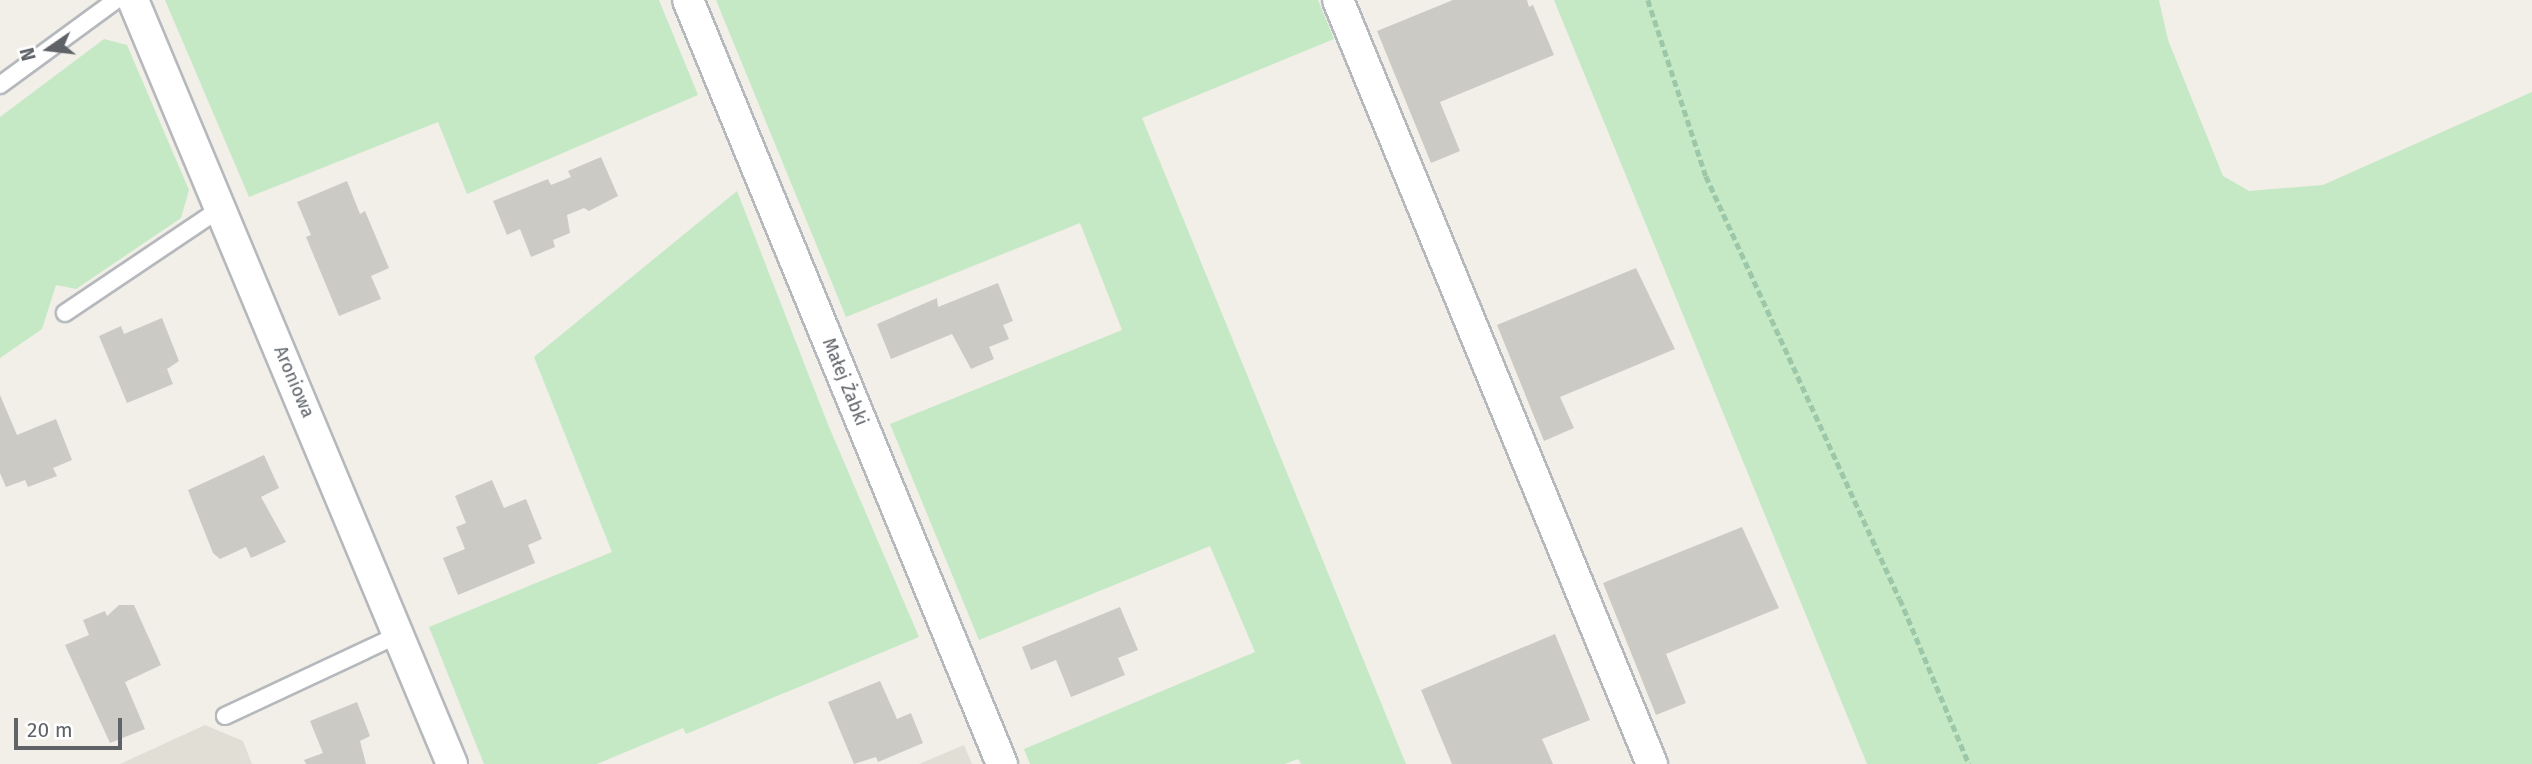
<!DOCTYPE html>
<meta charset="utf-8">
<style>
body{margin:0}
#map{position:relative;width:2532px;height:764px;overflow:hidden;background:#f1efe8;font-family:"Fira Sans",sans-serif}
div>[style]{position:absolute}
[style*='--x']{left:calc(var(--x)*1px);top:calc(var(--y)*1px);width:calc(var(--w)*1px);rotate:calc(var(--a)*1deg)}
.education>*{inset:0;background:#e1ded6}
.green>*{inset:0;background:#c5e8c5}
.building>*{inset:0;background:#cccac5}
.path>*{height:4.5px;margin-top:-2.25px;transform-origin:0;background:repeating-linear-gradient(90deg,#9cc7a9 0 7px,transparent 0 10.5px)}
.roads{filter:drop-shadow(2px 0 #b5b8bc) drop-shadow(-2px 0 #b5b8bc) drop-shadow(0 2px #b5b8bc) drop-shadow(0 -2px #b5b8bc)}
.service>*{height:16px;margin:-8px;padding:0 8px;transform-origin:8px;border-radius:8px;background:#fff}
.minor>*{height:30px;margin:-15px;padding:0 15px;transform-origin:15px;border-radius:15px;background:#fff}
span{translate:-50% -50%;white-space:nowrap;text-align:center;line-height:1.15;-webkit-text-stroke:5px #fff;paint-order:stroke}
.street-label{font-size:18px;color:#5f6368}
.north{position:absolute;left:14px;top:14px;width:70px;height:70px;-webkit-text-stroke:5px #fff;paint-order:stroke;rotate:256deg;font-size:19px;font-weight:700;line-height:28px;text-align:center;color:#5f6368}
.north::after{content:'';display:block;margin:auto;width:24px;height:32px;background:#5f6368;clip-path:polygon(50% 0,100% 100%,50% 72%,0 100%)}
.scale{position:absolute;left:14px;top:718px;width:108px;height:32px;box-sizing:border-box;border:4px solid #5f6368;border-top:0;padding-left:9px;font-size:21px;line-height:24px;white-space:nowrap;color:#5f6368;-webkit-text-stroke:5px #fff;paint-order:stroke}
</style>
<div id="map">
<div class="education">
<i style="clip-path:polygon(205px 725px,243px 741px,252px 764px,120px 764px)"></i>
<i style="clip-path:polygon(964px 745px,972px 764px,919px 764px)"></i>
</div>
<div class="green">
<i style="clip-path:polygon(165px 0,659px 0,698px 95px,467px 194px,438px 122px,249px 197px)"></i>
<i style="clip-path:polygon(716px 0,1318px 0,1334px 39px,1142px 118px,1406px 764px,1301px 764px,1298px 759px,1285px 764px,1030px 764px,1024px 749px,1255px 652px,1210px 546px,979px 640px,890px 424px,1122px 330px,1080px 223px,846px 317px)"></i>
<i style="clip-path:polygon(1554px 0,2159px 0,2168px 40px,2223px 176px,2249px 191px,2323px 185px,2532px 92px,2532px 764px,1867px 764px)"></i>
<i style="clip-path:polygon(104px 39px,127px 45px,189px 190px,181px 218px,76px 289px,56px 285px,42px 329px,0 358px,0 117px)"></i>
<i style="clip-path:polygon(737px 191px,829px 427px,919px 637px,686px 734px,683px 728px,597px 764px,484px 764px,429px 627px,612px 552px,534px 357px)"></i>
</div>
<div class="building">
<i style="clip-path:polygon(1453px 0,1527px 0,1529px 7px,1533px 5px,1554px 55px,1440px 102px,1460px 151px,1431px 163px,1377px 31px)"></i>
<i style="clip-path:polygon(601px 157px,618px 196px,589px 211px,584px 208px,567px 215px,570px 233px,553px 240px,555px 247px,531px 257px,520px 229px,507px 235px,493px 201px,548px 179px,551px 185px,571px 177px,568px 171px)"></i>
<i style="clip-path:polygon(347px 181px,360px 214px,365px 211px,389px 268px,371px 276px,381px 299px,339px 316px,306px 237px,311px 235px,297px 202px)"></i>
<i style="clip-path:polygon(1636px 268px,1675px 349px,1560px 397px,1574px 428px,1544px 441px,1497px 325px)"></i>
<i style="clip-path:polygon(998px 283px,1013px 321px,1003px 325px,1009px 339px,989px 347px,994px 359px,971px 369px,952px 334px,891px 359px,877px 324px,937px 298px,938px 307px)"></i>
<i style="clip-path:polygon(162px 318px,179px 361px,167px 369px,173px 384px,127px 403px,99px 336px,121px 326px,124px 334px)"></i>
<i style="clip-path:polygon(0 395px,17px 435px,56px 419px,72px 460px,53px 468px,57px 476px,28px 487px,25px 480px,6px 487px,0 473px)"></i>
<i style="clip-path:polygon(264px 455px,279px 488px,261px 497px,286px 542px,251px 558px,246px 547px,220px 559px,213px 553px,188px 490px)"></i>
<i style="clip-path:polygon(492px 480px,504px 508px,526px 499px,542px 539px,528px 545px,535px 563px,458px 595px,443px 558px,465px 549px,456px 527px,466px 523px,455px 496px)"></i>
<i style="clip-path:polygon(1742px 527px,1779px 608px,1666px 654px,1686px 703px,1656px 715px,1603px 583px)"></i>
<i style="clip-path:polygon(119px 605px,134px 605px,161px 665px,125px 682px,145px 729px,110px 743px,65px 645px,89px 635px,83px 620px,105px 611px,107px 616px)"></i>
<i style="clip-path:polygon(1120px 607px,1138px 650px,1118px 658px,1125px 675px,1071px 697px,1056px 660px,1031px 670px,1022px 647px)"></i>
<i style="clip-path:polygon(1555px 634px,1590px 720px,1542px 739px,1553px 764px,1452px 764px,1421px 690px)"></i>
<i style="clip-path:polygon(880px 681px,897px 719px,911px 713px,923px 743px,878px 762px,876px 757px,854px 764px,828px 702px)"></i>
<i style="clip-path:polygon(357px 702px,370px 736px,360px 741px,366px 764px,306px 764px,304px 760px,323px 753px,310px 721px)"></i>
</div>
<div class="path">
<i style="--x:1648;--y:0;--w:185;--a:71.8"></i>
<i style="--x:1706;--y:176;--w:465;--a:65.4"></i>
<i style="--x:1900;--y:599;--w:179;--a:67.3"></i>
</div>
<div class="roads">
<div class="service">
<i style="--x:0;--y:85;--w:144;--a:-36.2"></i>
<i style="--x:65;--y:313;--w:188;--a:-33.9"></i>
<i style="--x:225;--y:716;--w:193;--a:-25.1"></i>
</div>
<div class="minor">
<i style="--x:133;--y:0;--w:828;--a:67.34"></i>
<i style="--x:688;--y:0;--w:826;--a:67.66"></i>
<i style="--x:1338;--y:0;--w:826;--a:67.66"></i>
</div>
</div>
<div class="street-label">
<span style="left:294px;top:382px;rotate:67deg">Aroniowa</span>
<span style="left:845px;top:382px;rotate:68deg">Małej Żabki</span>
</div>
<div class="north">N</div>
<div class="scale">20 m</div>
</div>
